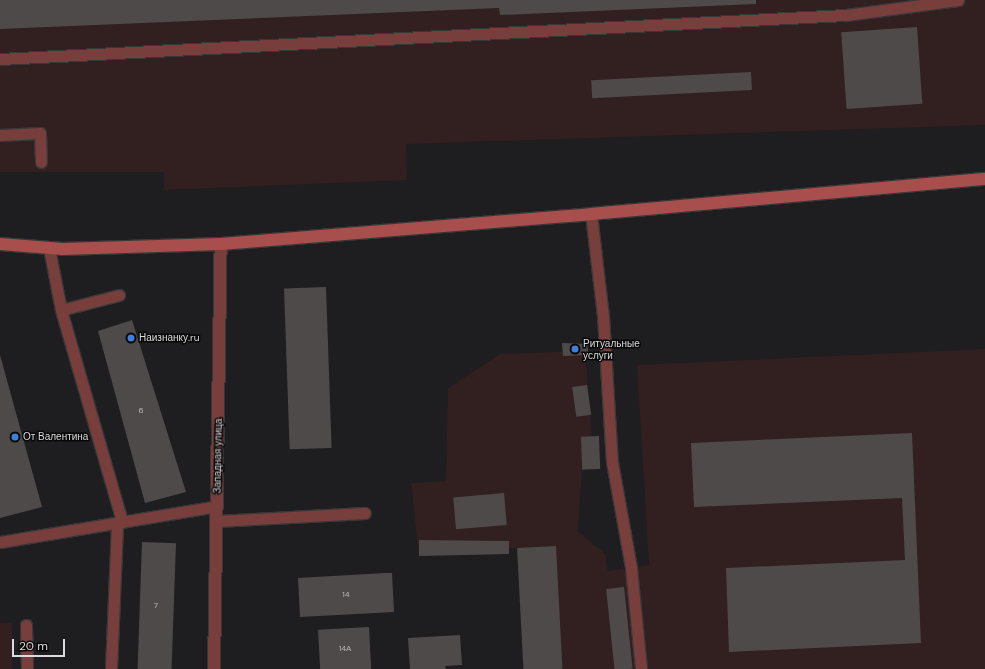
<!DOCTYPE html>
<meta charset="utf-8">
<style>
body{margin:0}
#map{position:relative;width:985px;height:669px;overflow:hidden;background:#1e1d1f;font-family:"DM Sans",sans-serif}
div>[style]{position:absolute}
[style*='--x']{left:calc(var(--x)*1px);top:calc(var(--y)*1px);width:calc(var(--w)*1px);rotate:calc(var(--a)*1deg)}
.industrial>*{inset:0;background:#321f1f}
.education>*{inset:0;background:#321f1e;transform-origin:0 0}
.building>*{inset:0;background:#4e4a4a;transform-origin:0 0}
.roads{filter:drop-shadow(1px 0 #383739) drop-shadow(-1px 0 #383739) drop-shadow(0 1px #383739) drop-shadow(0 -1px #383739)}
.service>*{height:11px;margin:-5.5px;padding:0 5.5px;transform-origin:5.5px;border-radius:5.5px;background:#773e3c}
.minor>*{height:12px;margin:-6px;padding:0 6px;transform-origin:6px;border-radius:6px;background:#773e3c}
.secondary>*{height:12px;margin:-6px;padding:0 6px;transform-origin:6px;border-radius:6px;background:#a84e4c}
.dots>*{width:11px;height:11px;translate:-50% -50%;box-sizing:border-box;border:2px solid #080808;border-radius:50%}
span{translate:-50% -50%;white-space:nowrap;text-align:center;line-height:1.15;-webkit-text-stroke:3px #080808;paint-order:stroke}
.number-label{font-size:8px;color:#b8b6b8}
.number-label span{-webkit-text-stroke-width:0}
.poi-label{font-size:10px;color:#dbdadc}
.left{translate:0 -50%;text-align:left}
.street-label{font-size:10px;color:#dbdadc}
.scale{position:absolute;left:12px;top:639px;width:53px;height:18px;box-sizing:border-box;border:2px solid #dbdadc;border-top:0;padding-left:5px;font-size:12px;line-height:14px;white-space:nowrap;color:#dbdadc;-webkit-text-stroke:3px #080808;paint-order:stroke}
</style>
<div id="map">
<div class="industrial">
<i style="clip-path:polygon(0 0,985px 0,985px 125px,406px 144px,407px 180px,164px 190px,164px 172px,0 172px)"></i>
<i style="clip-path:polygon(985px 349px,985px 669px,524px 669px,517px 548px,509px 548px,509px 554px,419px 556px,411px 483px,446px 481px,448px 388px,500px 354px,585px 351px,592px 436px,600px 469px,582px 470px,578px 531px,605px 554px,608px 571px,649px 565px,637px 365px)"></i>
</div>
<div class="education">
<i style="left:0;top:623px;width:12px;height:46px"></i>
</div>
<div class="building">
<i style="clip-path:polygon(0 0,756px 0,756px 4px,500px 15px,499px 8px,0 29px)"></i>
<i style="left:917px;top:27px;width:77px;height:76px;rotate:86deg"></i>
<i style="left:751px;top:72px;width:18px;height:160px;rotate:87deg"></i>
<i style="left:326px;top:287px;width:161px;height:42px;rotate:88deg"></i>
<i style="clip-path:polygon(132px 320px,186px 492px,145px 503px,98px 331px)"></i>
<i style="clip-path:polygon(562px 343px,587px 344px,589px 355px,563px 356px)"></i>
<i style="clip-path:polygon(0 355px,42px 507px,0 518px)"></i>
<i style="left:587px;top:385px;width:30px;height:15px;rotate:82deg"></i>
<i style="clip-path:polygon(912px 433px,921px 643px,729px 652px,726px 568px,905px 560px,902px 498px,694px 507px,691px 443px)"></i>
<i style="left:599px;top:436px;width:33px;height:18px;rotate:88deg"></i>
<i style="left:504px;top:493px;width:32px;height:51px;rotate:85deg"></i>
<i style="clip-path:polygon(419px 540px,509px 541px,509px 554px,419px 556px)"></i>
<i style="left:142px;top:542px;width:34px;height:127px;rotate:2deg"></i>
<i style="left:556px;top:546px;width:123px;height:39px;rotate:87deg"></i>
<i style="clip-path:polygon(385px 573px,392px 573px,394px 612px,300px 617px,298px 578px)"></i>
<i style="left:624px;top:587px;width:82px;height:18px;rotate:84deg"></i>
<i style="left:369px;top:627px;width:42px;height:51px;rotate:87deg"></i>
<i style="clip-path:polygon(460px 635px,462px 665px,445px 666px,446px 669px,410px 669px,408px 638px)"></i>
</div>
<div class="roads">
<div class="service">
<i style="--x:0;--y:59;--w:847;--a:-2.98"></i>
<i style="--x:846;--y:15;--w:113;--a:-7.6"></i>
<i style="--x:0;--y:135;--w:40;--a:-2.9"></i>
<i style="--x:40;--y:133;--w:29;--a:88"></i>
<i style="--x:591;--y:214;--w:103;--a:83.3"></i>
<i style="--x:603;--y:316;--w:146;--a:86.5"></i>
<i style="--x:612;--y:462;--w:108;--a:79.8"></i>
<i style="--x:631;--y:568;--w:101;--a:84.3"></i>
<i style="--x:49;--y:248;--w:63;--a:79"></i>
<i style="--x:61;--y:310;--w:221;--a:73.9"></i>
<i style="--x:61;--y:310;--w:60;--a:-14.5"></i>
<i style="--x:217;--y:521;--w:148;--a:-3.1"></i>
<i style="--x:0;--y:542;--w:220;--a:-9.4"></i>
<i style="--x:26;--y:625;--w:44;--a:88.7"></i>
<i style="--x:111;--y:669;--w:146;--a:-87.6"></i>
</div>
<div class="minor">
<i style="--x:214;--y:669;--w:425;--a:-89.1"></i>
</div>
<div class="secondary">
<i style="--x:0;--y:244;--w:63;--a:4.5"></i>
<i style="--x:63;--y:249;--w:158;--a:-1.8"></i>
<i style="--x:221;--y:244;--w:371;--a:-4.6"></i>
<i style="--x:591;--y:214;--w:396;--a:-5.1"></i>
</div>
</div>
<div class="dots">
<i style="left:131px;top:338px;background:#3f7fe0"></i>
<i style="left:575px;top:349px;background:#3f7fe0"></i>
<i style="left:15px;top:437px;background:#3f7fe0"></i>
</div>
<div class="number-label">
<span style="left:141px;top:411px">6</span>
<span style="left:346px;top:595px">14</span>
<span style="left:156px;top:606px">7</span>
<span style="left:345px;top:649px">14А</span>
</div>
<div class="poi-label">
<span class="left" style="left:139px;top:338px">Наизнанку.ru</span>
<span class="left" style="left:583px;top:349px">Ритуальные<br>услуги</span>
<span class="left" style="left:23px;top:437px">От Валентина</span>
</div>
<div class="street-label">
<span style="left:218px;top:456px;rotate:-89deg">Западная улица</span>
</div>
<div class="scale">20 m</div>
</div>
